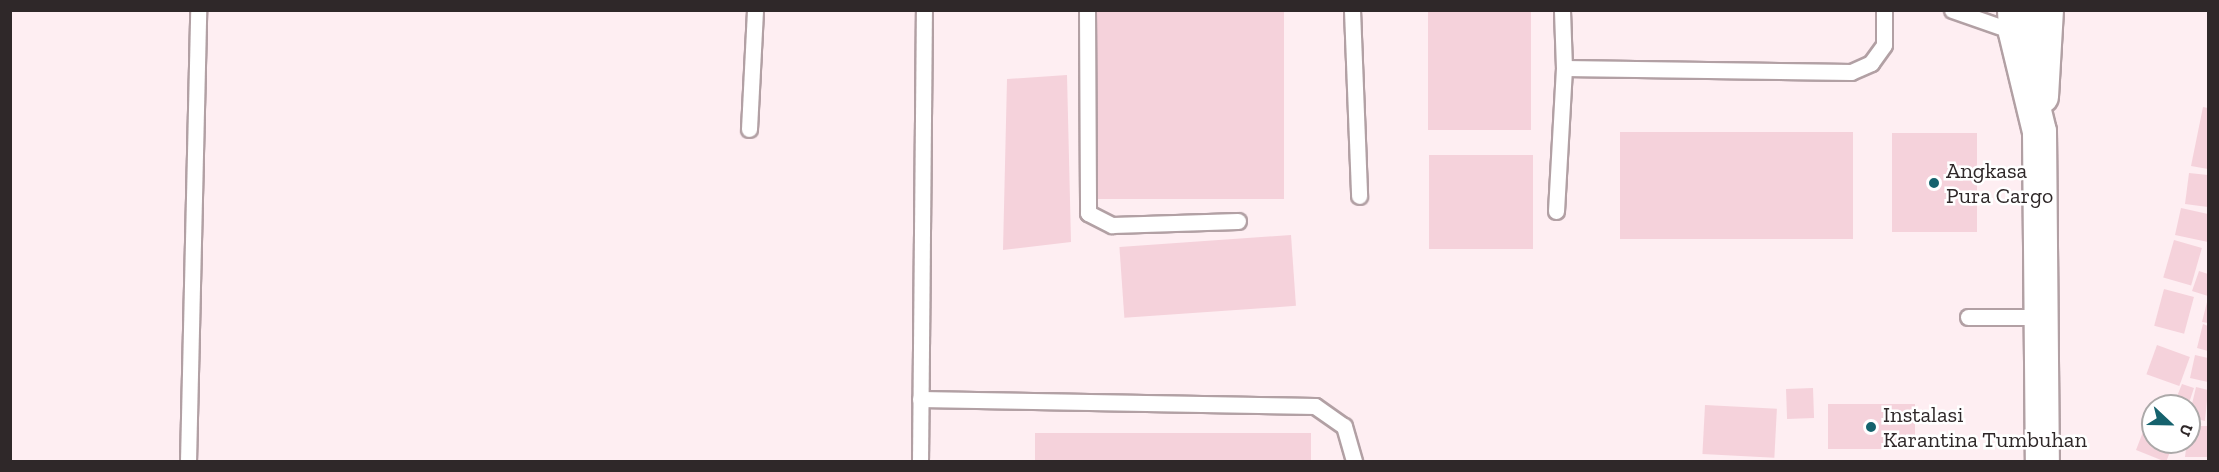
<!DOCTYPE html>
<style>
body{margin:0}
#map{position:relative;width:2219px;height:472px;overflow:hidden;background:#feeef2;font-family:"Zilla Slab",serif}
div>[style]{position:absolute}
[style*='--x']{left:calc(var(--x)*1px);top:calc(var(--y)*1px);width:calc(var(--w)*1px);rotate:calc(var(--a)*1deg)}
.building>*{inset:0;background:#f5d2db;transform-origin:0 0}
.roads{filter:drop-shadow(2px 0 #b2a0a4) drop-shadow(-2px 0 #b2a0a4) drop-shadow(0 2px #b2a0a4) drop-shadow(0 -2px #b2a0a4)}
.service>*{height:15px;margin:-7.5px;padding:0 7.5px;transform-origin:7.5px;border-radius:7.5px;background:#fff}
.secondary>*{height:33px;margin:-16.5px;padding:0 16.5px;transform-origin:16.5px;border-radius:16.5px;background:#fff}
.dots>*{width:16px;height:16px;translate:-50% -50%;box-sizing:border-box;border:3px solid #fff;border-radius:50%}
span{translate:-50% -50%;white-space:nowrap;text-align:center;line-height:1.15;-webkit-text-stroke:5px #fff;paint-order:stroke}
.poi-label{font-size:22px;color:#2f2829}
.left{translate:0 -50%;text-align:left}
.frame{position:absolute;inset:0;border:12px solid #2f2829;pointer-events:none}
.north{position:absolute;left:2141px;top:394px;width:60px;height:60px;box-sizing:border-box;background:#fff;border:2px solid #aca9a9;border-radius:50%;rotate:112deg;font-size:16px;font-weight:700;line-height:24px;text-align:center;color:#2f2829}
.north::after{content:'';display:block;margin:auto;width:21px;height:27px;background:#15626d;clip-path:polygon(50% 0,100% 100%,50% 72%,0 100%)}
</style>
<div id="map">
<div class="building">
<i style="left:1093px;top:10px;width:191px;height:189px"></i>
<i style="left:1428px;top:10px;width:103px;height:120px"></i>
<i style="clip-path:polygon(1067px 75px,1071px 242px,1003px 250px,1007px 79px)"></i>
<i style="clip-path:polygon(2203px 107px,2208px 108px,2208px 169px,2191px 166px)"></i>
<i style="left:1620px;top:132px;width:233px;height:107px"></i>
<i style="left:1892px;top:133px;width:85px;height:99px"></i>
<i style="left:1429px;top:155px;width:104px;height:94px"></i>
<i style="clip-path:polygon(2189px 173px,2208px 175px,2208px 207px,2185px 204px)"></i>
<i style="clip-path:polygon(2181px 208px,2208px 214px,2208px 242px,2175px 235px)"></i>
<i style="left:1291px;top:235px;width:71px;height:172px;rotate:86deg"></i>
<i style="left:2174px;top:240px;width:29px;height:39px;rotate:16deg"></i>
<i style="clip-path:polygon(2199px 271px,2208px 274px,2208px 296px,2192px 291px)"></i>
<i style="left:2164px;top:289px;width:31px;height:38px;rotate:15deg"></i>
<i style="clip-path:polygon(2208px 298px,2208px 323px,2202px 322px)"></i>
<i style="clip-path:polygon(2203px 324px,2208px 326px,2208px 351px,2197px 348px)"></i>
<i style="left:2157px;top:345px;width:35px;height:31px;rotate:20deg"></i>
<i style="clip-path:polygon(2195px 355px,2208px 358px,2208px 382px,2190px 378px)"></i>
<i style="clip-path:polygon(2182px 384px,2194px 388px,2188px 406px,2173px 406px)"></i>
<i style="clip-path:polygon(2196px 387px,2208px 390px,2205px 421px,2189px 417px)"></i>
<i style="left:1813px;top:388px;width:30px;height:27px;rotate:88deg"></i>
<i style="left:1915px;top:404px;width:45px;height:87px;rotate:90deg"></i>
<i style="left:1705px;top:405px;width:72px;height:49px;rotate:3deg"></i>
<i style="clip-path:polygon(2153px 406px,2153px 442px,2174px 442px,2166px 462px,2136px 450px)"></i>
<i style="clip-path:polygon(2189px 426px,2208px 426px,2208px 457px,2185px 457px)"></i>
<i style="left:1035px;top:433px;width:276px;height:29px"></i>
</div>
<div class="roads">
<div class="service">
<i style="--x:1087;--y:10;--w:203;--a:89.7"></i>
<i style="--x:1088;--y:213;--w:27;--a:27"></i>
<i style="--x:1112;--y:225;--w:126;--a:-1.8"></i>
<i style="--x:1352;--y:10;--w:186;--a:87.8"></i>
<i style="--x:1952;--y:10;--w:67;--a:19.2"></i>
<i style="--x:1564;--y:68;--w:287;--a:0.8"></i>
<i style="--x:1851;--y:72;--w:22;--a:-24"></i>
<i style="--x:1871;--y:63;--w:22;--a:-54"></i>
<i style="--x:1884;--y:45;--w:35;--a:-90"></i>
<i style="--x:749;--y:129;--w:119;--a:-87.1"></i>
<i style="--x:1556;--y:211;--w:143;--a:-86.8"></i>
<i style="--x:1564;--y:68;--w:58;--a:-92"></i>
<i style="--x:1968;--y:317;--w:75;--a:0"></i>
<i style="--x:920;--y:399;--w:395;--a:1"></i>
<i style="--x:1315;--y:406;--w:35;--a:35"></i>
<i style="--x:1344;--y:426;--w:37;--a:74"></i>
<i style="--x:188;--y:462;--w:452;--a:-88.7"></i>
<i style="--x:920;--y:462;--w:452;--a:-89.5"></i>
</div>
<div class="secondary">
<i style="--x:2014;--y:10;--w:22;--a:87"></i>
<i style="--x:2015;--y:32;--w:102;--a:76.4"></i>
<i style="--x:2039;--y:131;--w:331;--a:89.5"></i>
<i style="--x:2041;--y:96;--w:86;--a:-86.7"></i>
</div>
</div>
<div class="dots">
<i style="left:1934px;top:183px;background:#15626d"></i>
<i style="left:1871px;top:427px;background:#15626d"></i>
</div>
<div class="poi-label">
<span class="left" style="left:1946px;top:183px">Angkasa<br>Pura Cargo</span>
<span class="left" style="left:1883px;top:427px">Instalasi<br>Karantina Tumbuhan</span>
</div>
<div class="frame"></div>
<div class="north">U</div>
</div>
